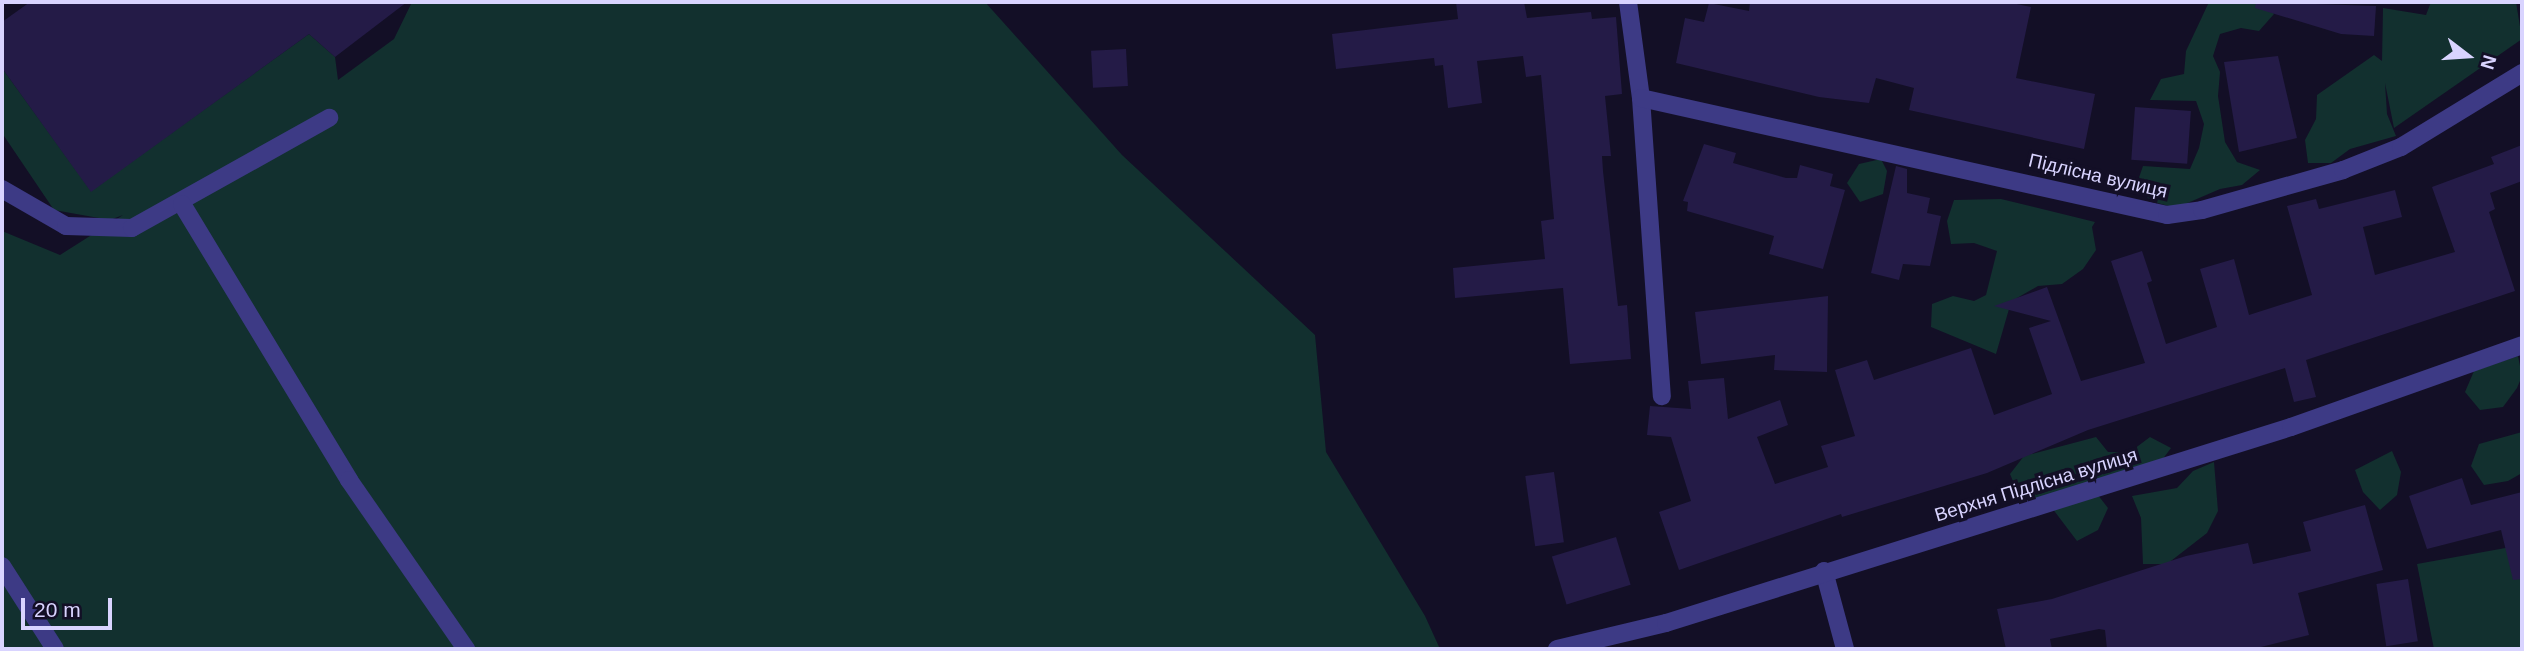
<!DOCTYPE html>
<meta charset="utf-8">
<style>
body{margin:0}
#map{position:relative;width:2524px;height:651px;overflow:hidden;background:#130f26;font-family:Arial,sans-serif}
div>[style]{position:absolute}
[style*='--x']{left:calc(var(--x)*1px);top:calc(var(--y)*1px);width:calc(var(--w)*1px);rotate:calc(var(--a)*1deg)}
.green>*{inset:0;background:#12302f}
.building>*{inset:0;background:#241b47;transform-origin:0 0}
.minor>*{height:18px;margin:-9px;padding:0 9px;transform-origin:9px;border-radius:9px;background:#3d3a85}
span{translate:-50% -50%;white-space:nowrap;text-align:center;line-height:1.15;-webkit-text-stroke:7px #130f26;paint-order:stroke}
.street-label{font-size:19px;color:#d9d4ff}
.frame{position:absolute;inset:0;border:4px solid #d9d4ff;pointer-events:none}
.north{position:absolute;left:2433px;top:21px;width:70px;height:70px;-webkit-text-stroke:5px #130f26;paint-order:stroke;rotate:107deg;font-size:19px;font-weight:700;line-height:28px;text-align:center;color:#d9d4ff}
.north::after{content:'';display:block;margin:auto;width:24px;height:32px;background:#d9d4ff;clip-path:polygon(50% 0,100% 100%,50% 72%,0 100%)}
.scale{position:absolute;left:21px;top:598px;width:91px;height:32px;box-sizing:border-box;border:4px solid #d9d4ff;border-top:0;padding-left:9px;font-size:21px;line-height:24px;white-space:nowrap;color:#d9d4ff;-webkit-text-stroke:5px #130f26;paint-order:stroke}
</style>
<div id="map">
<div class="green">
<i style="clip-path:polygon(412px 2px,985px 2px,1122px 155px,1315px 335px,1326px 452px,1425px 616px,1440px 649px,2px 649px,2px 231px,60px 255px,123px 215px,110px 220px,54px 210px,2px 133px,2px 68px,91px 191px,309px 34px,335px 57px,338px 80px,394px 39px)"></i>
<i style="clip-path:polygon(2209px 2px,2267px 2px,2274px 14px,2259px 31px,2241px 28px,2220px 34px,2213px 56px,2220px 72px,2218px 96px,2225px 142px,2237px 162px,2260px 170px,2242px 185px,2220px 189px,2176px 208px,2154px 202px,2135px 189px,2143px 166px,2190px 169px,2199px 148px,2204px 124px,2196px 101px,2150px 100px,2161px 79px,2184px 74px,2186px 51px)"></i>
<i style="clip-path:polygon(2431px 2px,2516px 2px,2522px 39px,2394px 128px,2385px 83px,2387px 114px,2396px 136px,2350px 149px,2331px 163px,2308px 163px,2305px 140px,2316px 119px,2317px 95px,2374px 55px,2382px 61px,2383px 8px,2426px 15px)"></i>
<i style="clip-path:polygon(1881px 159px,1887px 171px,1883px 194px,1860px 202px,1847px 183px,1859px 164px)"></i>
<i style="clip-path:polygon(2001px 199px,2095px 222px,2092px 227px,2096px 250px,2083px 269px,2062px 284px,2038px 286px,2017px 298px,2009px 309px,1996px 354px,1931px 327px,1932px 304px,1953px 296px,1974px 301px,1986px 295px,1997px 251px,1974px 243px,1951px 244px,1947px 221px,1954px 200px)"></i>
<i style="clip-path:polygon(2518px 356px,2522px 376px,2517px 388px,2503px 407px,2480px 410px,2465px 392px,2474px 371px)"></i>
<i style="clip-path:polygon(2522px 432px,2522px 473px,2508px 481px,2484px 485px,2471px 466px,2479px 444px)"></i>
<i style="clip-path:polygon(2096px 437px,2108px 452px,2130px 452px,2150px 437px,2171px 448px,2156px 468px,2094px 490px,2108px 508px,2098px 530px,2077px 541px,2049px 504px,2019px 496px,2010px 474px,2024px 456px)"></i>
<i style="clip-path:polygon(2392px 451px,2401px 472px,2397px 495px,2380px 510px,2363px 492px,2355px 470px)"></i>
<i style="clip-path:polygon(2214px 462px,2218px 511px,2207px 533px,2167px 564px,2143px 564px,2141px 518px,2132px 496px,2177px 488px,2193px 471px)"></i>
<i style="clip-path:polygon(2522px 545px,2522px 649px,2434px 649px,2417px 564px)"></i>
</div>
<div class="building">
<i style="clip-path:polygon(30px 2px,407px 2px,335px 57px,309px 34px,91px 192px,2px 68px,2px 22px)"></i>
<i style="clip-path:polygon(1456px 2px,1524px 2px,1527px 18px,1591px 12px,1592px 19px,1616px 17px,1622px 94px,1605px 96px,1611px 156px,1602px 156px,1603px 171px,1618px 306px,1627px 305px,1631px 359px,1570px 364px,1563px 288px,1455px 298px,1453px 268px,1545px 259px,1541px 221px,1554px 219px,1541px 75px,1526px 77px,1523px 56px,1477px 61px,1482px 103px,1448px 108px,1443px 65px,1435px 66px,1434px 58px,1336px 69px,1332px 34px,1458px 19px)"></i>
<i style="clip-path:polygon(1750px 2px,2007px 2px,2031px 7px,2016px 78px,2095px 94px,2084px 149px,1909px 110px,1914px 88px,1876px 78px,1869px 103px,1819px 97px,1676px 63px,1685px 18px,1704px 22px,1709px 3px,1749px 11px)"></i>
<i style="clip-path:polygon(2256px 2px,2376px 6px,2374px 36px,2341px 34px,2255px 8px)"></i>
<i style="left:1126px;top:49px;width:37px;height:35px;rotate:87deg"></i>
<i style="clip-path:polygon(2278px 56px,2297px 138px,2239px 152px,2224px 62px)"></i>
<i style="left:2135px;top:107px;width:56px;height:53px;rotate:4deg"></i>
<i style="clip-path:polygon(1704px 144px,1736px 153px,1733px 163px,1786px 178px,1797px 178px,1800px 165px,1833px 174px,1830px 186px,1845px 190px,1823px 269px,1769px 254px,1774px 236px,1687px 211px,1688px 202px,1683px 201px)"></i>
<i style="clip-path:polygon(2522px 145px,2522px 181px,2490px 193px,2495px 209px,2489px 212px,2515px 291px,2306px 360px,2316px 397px,2294px 402px,2285px 368px,2088px 430px,1987px 473px,1842px 517px,1841px 514px,1679px 570px,1659px 512px,1691px 501px,1671px 437px,1647px 435px,1650px 406px,1691px 409px,1688px 381px,1724px 378px,1728px 419px,1780px 400px,1788px 425px,1757px 437px,1775px 484px,1828px 467px,1821px 446px,1855px 436px,1835px 370px,1867px 360px,1874px 380px,1971px 348px,1994px 415px,2052px 394px,2029px 328px,2051px 321px,1994px 306px,2047px 287px,2081px 381px,2145px 363px,2111px 261px,2142px 251px,2152px 281px,2147px 283px,2166px 344px,2217px 327px,2200px 269px,2234px 259px,2249px 315px,2312px 295px,2287px 206px,2316px 199px,2319px 209px,2395px 190px,2402px 217px,2363px 227px,2375px 275px,2455px 252px,2432px 187px,2494px 164px,2491px 157px)"></i>
<i style="clip-path:polygon(1896px 166px,1907px 169px,1907px 193px,1930px 198px,1927px 213px,1941px 216px,1930px 266px,1903px 264px,1899px 280px,1871px 273px)"></i>
<i style="clip-path:polygon(1828px 296px,1827px 372px,1774px 370px,1775px 355px,1701px 364px,1695px 312px)"></i>
<i style="left:1554px;top:472px;width:71px;height:29px;rotate:82deg"></i>
<i style="clip-path:polygon(2462px 478px,2471px 505px,2522px 492px,2522px 579px,2513px 580px,2501px 530px,2427px 549px,2409px 496px)"></i>
<i style="clip-path:polygon(2365px 505px,2383px 570px,2298px 593px,2309px 635px,2253px 649px,2107px 649px,2105px 630px,2099px 629px,2050px 639px,2052px 649px,2006px 649px,1997px 609px,2052px 599px,2186px 556px,2248px 543px,2253px 564px,2311px 551px,2303px 522px)"></i>
<i style="left:1616px;top:537px;width:50px;height:67px;rotate:73deg"></i>
<i style="left:2408px;top:579px;width:63px;height:32px;rotate:81deg"></i>
</div>
<div class="minor">
<i style="--x:1628;--y:2;--w:97;--a:82.3"></i>
<i style="--x:1641;--y:98;--w:299;--a:86"></i>
<i style="--x:1641;--y:98;--w:539;--a:12.54"></i>
<i style="--x:2167;--y:215;--w:35;--a:-8"></i>
<i style="--x:2202;--y:210;--w:147;--a:-15.8"></i>
<i style="--x:2343;--y:170;--w:62;--a:-21.6"></i>
<i style="--x:2401;--y:147;--w:142;--a:-31.4"></i>
<i style="--x:2;--y:189;--w:74;--a:30"></i>
<i style="--x:66;--y:226;--w:66;--a:1.7"></i>
<i style="--x:132;--y:228;--w:226;--a:-29.2"></i>
<i style="--x:182;--y:204;--w:323;--a:58.8"></i>
<i style="--x:349;--y:480;--w:206;--a:55.3"></i>
<i style="--x:2;--y:566;--w:98;--a:57.4"></i>
<i style="--x:1824;--y:571;--w:81;--a:74.9"></i>
<i style="--x:1557;--y:649;--w:112;--a:-13.4"></i>
<i style="--x:1666;--y:623;--w:655;--a:-17.41"></i>
<i style="--x:2291;--y:427;--w:245;--a:-19.5"></i>
</div>
<div class="street-label">
<span style="left:2098px;top:176px;rotate:13deg">Підлісна вулиця</span>
<span style="left:2036px;top:485px;rotate:-17deg">Верхня Підлісна вулиця</span>
</div>
<div class="frame"></div>
<div class="north">N</div>
<div class="scale">20 m</div>
</div>
